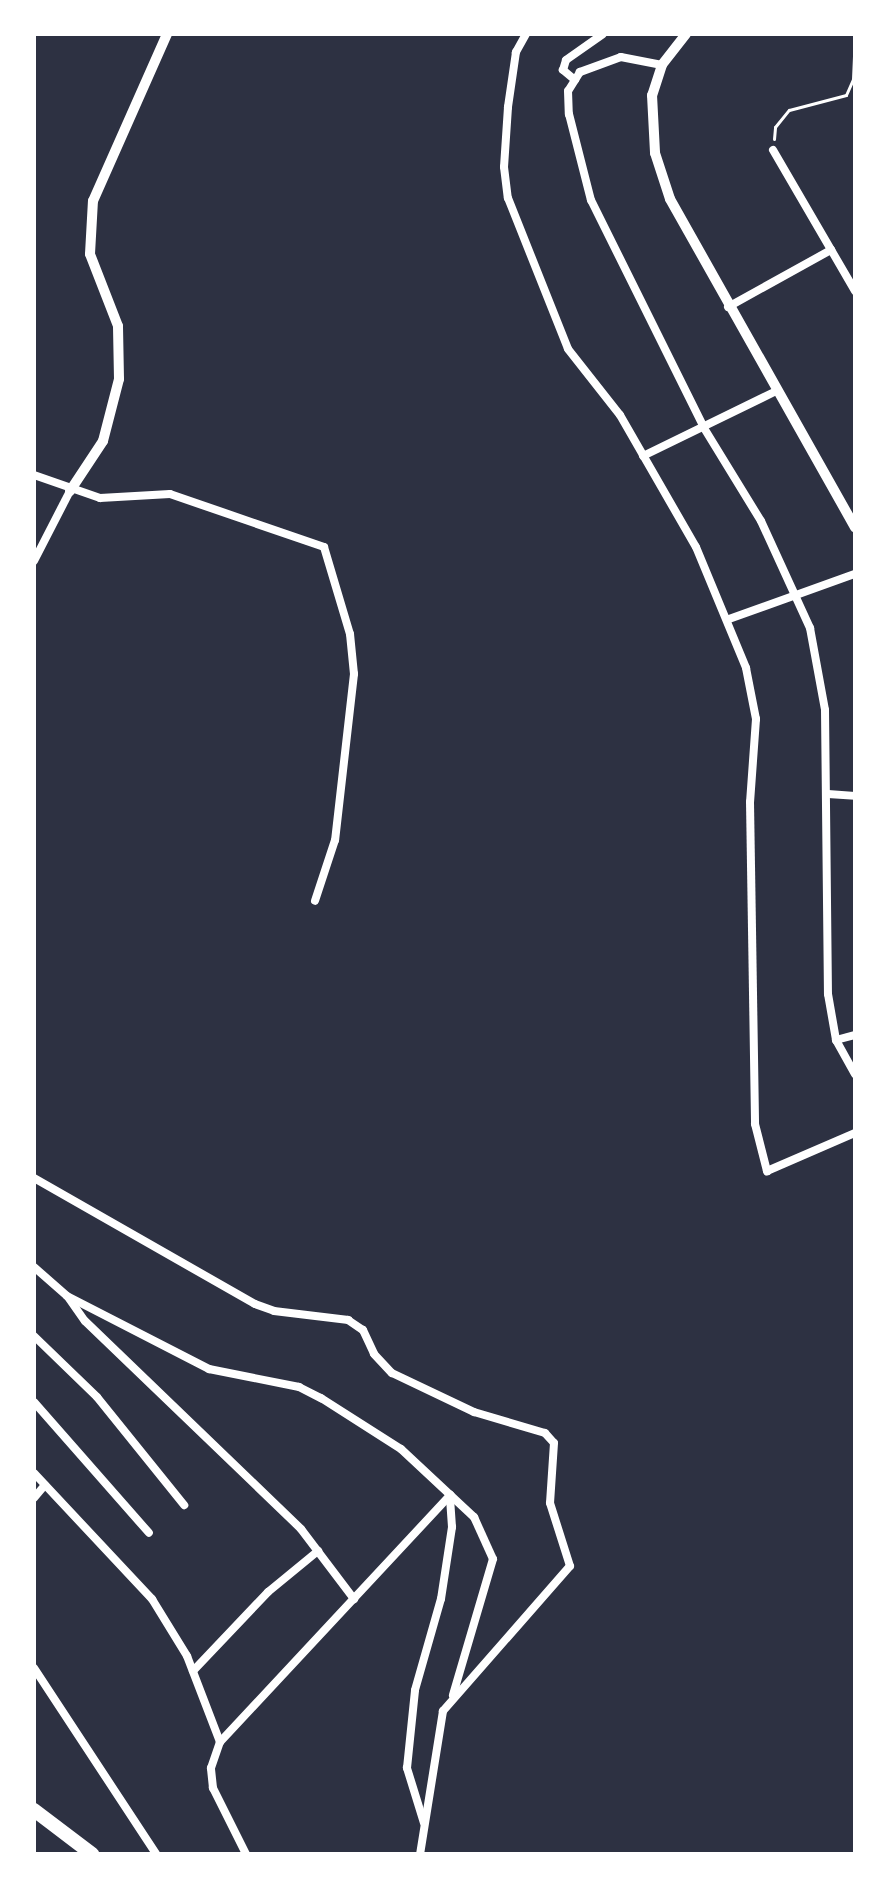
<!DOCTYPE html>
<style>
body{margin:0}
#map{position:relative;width:889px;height:1888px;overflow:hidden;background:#2d3142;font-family:"Fira Sans Condensed",sans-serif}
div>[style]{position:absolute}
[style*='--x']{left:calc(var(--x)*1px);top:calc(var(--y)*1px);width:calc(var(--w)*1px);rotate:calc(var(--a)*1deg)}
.path>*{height:3px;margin:-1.5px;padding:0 1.5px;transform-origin:1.5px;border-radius:1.5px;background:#fff}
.minor>*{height:8px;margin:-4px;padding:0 4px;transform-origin:4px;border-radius:4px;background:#fff}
.tertiary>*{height:10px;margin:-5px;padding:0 5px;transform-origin:5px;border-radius:5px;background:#fff}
.trunk>*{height:14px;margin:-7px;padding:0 7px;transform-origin:7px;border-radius:7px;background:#fff}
span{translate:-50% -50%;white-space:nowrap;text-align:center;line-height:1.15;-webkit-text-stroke:8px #fff;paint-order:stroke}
.frame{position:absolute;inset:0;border:36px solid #fff;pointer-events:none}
</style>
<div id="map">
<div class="path">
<i style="--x:774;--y:139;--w:12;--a:-85"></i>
<i style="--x:775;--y:127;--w:22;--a:-51"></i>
<i style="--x:789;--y:110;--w:59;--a:-14.7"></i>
<i style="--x:846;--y:95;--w:17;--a:-66"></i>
<i style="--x:853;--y:79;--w:45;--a:-87.5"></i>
</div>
<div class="minor">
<i style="--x:526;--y:34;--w:21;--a:119"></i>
<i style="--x:516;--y:52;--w:56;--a:98.3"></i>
<i style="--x:508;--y:107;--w:60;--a:93.8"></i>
<i style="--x:504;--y:167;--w:31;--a:83"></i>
<i style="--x:508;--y:198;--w:162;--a:68.3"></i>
<i style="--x:568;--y:349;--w:84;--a:51.8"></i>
<i style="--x:620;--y:415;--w:152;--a:60.1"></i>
<i style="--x:696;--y:547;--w:131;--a:67.5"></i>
<i style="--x:746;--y:668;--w:52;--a:78.9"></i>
<i style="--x:756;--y:719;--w:83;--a:94.1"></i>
<i style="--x:750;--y:802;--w:322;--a:89.1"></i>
<i style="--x:755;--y:1124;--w:49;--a:75.7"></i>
<i style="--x:767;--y:1171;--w:96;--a:-23.4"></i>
<i style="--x:662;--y:65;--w:42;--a:-169"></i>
<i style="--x:621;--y:57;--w:44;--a:159.9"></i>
<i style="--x:580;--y:72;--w:22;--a:122"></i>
<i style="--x:568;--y:91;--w:23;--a:88"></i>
<i style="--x:569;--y:114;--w:89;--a:75.7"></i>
<i style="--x:591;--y:200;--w:254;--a:63.6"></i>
<i style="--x:704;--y:428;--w:109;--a:58.5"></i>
<i style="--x:761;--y:521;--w:118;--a:65.4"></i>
<i style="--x:810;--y:628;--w:83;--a:79.6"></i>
<i style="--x:825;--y:710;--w:284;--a:89.4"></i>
<i style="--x:828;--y:994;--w:47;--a:80.1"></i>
<i style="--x:836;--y:1040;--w:39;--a:61"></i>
<i style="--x:575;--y:80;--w:16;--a:-140"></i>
<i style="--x:563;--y:70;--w:10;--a:-73"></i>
<i style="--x:566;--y:60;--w:45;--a:-35.1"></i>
<i style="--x:773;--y:150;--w:163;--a:59.8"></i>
<i style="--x:728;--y:307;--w:118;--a:-29"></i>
<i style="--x:643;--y:456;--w:146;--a:-26"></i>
<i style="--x:34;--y:475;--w:70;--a:19.2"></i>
<i style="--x:100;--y:498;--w:70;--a:-3.3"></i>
<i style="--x:170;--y:494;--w:163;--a:19"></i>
<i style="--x:324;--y:547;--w:91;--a:73.4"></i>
<i style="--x:350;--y:634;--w:40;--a:84.3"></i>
<i style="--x:354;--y:674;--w:167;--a:96.5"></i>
<i style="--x:335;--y:840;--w:64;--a:108.2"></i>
<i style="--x:34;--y:561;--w:79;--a:-62.8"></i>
<i style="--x:729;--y:619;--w:134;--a:-19.7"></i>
<i style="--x:828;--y:794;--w:27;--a:4"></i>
<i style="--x:836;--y:1040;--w:20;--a:-15"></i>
<i style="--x:34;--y:1178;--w:254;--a:29.7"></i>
<i style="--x:255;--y:1304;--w:20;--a:20"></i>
<i style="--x:274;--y:1311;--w:75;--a:6.9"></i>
<i style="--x:348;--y:1320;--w:18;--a:34"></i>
<i style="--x:363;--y:1330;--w:26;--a:65"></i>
<i style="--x:374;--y:1354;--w:26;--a:47"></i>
<i style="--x:392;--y:1373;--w:91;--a:25.4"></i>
<i style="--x:474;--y:1412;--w:74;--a:16.5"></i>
<i style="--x:545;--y:1433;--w:13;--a:48"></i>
<i style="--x:554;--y:1443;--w:60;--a:93.8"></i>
<i style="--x:550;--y:1503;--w:66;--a:72.4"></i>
<i style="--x:570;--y:1566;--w:193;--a:131.2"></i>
<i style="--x:443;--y:1711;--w:145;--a:99.1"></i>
<i style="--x:34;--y:1267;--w:44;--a:41.3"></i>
<i style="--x:67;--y:1296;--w:160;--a:27.2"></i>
<i style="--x:209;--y:1369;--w:92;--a:11.3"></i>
<i style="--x:299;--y:1387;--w:25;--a:27"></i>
<i style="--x:321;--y:1398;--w:95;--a:32.5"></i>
<i style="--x:401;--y:1449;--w:100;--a:43"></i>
<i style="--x:474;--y:1517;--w:46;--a:65.7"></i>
<i style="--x:493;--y:1559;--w:142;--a:106.4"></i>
<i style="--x:68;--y:1297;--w:29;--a:55"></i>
<i style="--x:85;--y:1321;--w:300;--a:43.9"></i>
<i style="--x:301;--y:1529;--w:88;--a:52.9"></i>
<i style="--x:34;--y:1336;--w:88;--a:44.1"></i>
<i style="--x:97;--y:1397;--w:139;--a:51.1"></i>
<i style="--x:34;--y:1402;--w:174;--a:48.7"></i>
<i style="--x:34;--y:1473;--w:173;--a:46.9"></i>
<i style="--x:152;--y:1599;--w:67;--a:58.4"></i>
<i style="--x:187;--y:1656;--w:92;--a:69"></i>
<i style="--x:34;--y:1498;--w:17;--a:-50"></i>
<i style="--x:34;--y:1668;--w:222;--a:56.7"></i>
<i style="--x:193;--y:1671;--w:109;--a:-46.5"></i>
<i style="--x:268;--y:1592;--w:65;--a:-39.4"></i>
<i style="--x:424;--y:1823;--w:58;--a:-107.2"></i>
<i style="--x:407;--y:1768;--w:78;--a:-84.1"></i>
<i style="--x:415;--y:1690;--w:95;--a:-74.1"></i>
<i style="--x:441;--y:1599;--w:73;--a:-81.3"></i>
<i style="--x:452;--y:1527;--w:32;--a:-94"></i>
<i style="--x:246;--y:1854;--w:74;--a:-116.6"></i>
<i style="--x:213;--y:1788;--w:20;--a:-96"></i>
<i style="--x:211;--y:1768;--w:28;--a:-71"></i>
<i style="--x:220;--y:1742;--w:338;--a:-47"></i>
</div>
<div class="tertiary">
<i style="--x:686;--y:34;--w:39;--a:128"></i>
<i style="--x:662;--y:65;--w:32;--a:108"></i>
<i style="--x:652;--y:95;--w:58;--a:87"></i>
<i style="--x:655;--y:153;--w:48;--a:71.9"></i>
<i style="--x:670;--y:199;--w:377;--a:60.6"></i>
<i style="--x:70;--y:491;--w:60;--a:-56.6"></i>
<i style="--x:103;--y:441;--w:64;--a:-75.5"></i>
<i style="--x:119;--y:379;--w:53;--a:-91.1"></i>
<i style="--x:118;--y:326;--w:77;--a:-111.3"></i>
<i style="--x:90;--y:254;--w:53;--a:-86.8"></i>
<i style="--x:93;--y:201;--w:183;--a:-66.1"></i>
</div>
<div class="trunk">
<i style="--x:34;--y:1810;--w:73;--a:37.2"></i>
</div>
<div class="frame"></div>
</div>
